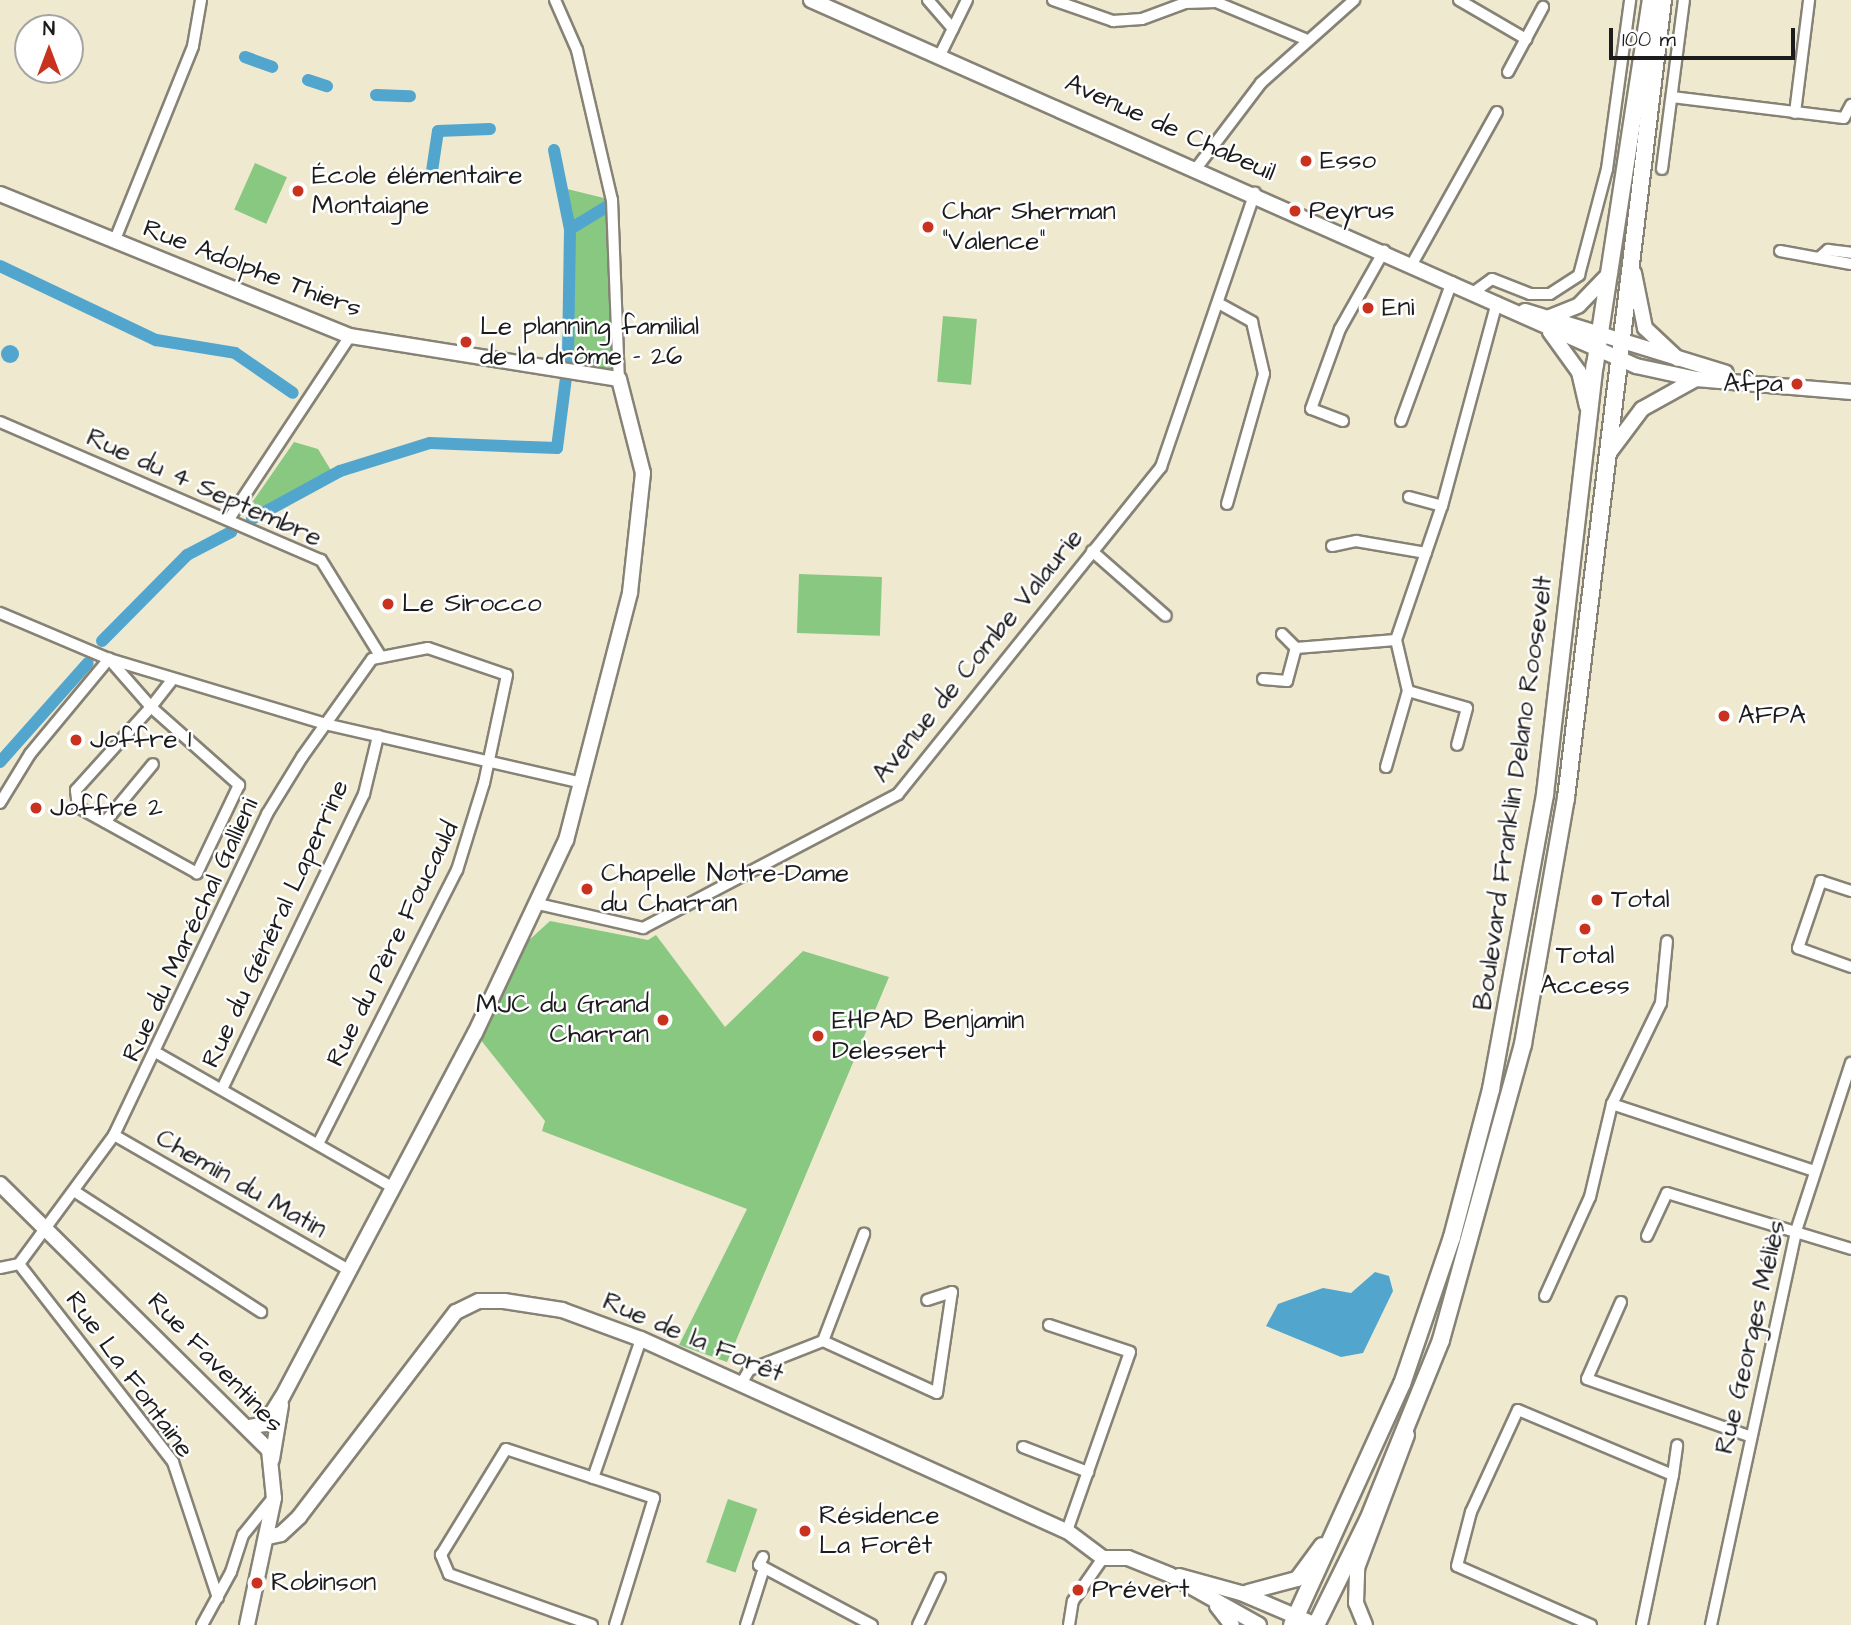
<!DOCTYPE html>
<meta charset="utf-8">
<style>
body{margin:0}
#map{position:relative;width:1851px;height:1625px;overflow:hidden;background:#efe9d0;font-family:"Architects Daughter",sans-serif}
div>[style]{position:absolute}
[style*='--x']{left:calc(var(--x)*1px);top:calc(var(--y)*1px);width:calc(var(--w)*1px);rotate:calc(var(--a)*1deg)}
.green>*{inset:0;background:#88c880;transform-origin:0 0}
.water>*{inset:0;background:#52a6ce}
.round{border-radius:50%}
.canal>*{height:12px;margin:-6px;padding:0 6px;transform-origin:6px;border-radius:6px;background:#52a6ce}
.roads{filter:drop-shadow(2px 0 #868276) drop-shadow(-2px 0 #868276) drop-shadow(0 2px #868276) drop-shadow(0 -2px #868276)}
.street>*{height:10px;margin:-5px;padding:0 5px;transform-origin:5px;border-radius:5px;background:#fff}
.secondary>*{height:14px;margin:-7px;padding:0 7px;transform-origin:7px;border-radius:7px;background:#fff}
.primary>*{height:16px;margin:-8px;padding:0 8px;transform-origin:8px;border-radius:8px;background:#fff}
.dots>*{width:19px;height:19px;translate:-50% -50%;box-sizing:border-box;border:4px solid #fff;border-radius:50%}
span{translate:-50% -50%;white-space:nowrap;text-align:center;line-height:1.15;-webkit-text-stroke:5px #fff;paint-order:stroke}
.street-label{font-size:26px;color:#1c1c1c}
.poi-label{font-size:26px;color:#1c1c1c}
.left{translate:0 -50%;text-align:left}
.right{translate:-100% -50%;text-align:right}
.north{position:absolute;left:14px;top:14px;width:70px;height:70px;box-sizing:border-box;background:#fff;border:2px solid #a4a4a4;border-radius:50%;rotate:0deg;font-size:19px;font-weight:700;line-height:28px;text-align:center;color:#1c1c1c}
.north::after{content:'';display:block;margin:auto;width:24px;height:32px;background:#c8321e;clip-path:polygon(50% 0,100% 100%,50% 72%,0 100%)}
.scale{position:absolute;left:1609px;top:28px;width:186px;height:32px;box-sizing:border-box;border:4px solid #1c1c1c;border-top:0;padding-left:9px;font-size:21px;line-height:24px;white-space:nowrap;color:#1c1c1c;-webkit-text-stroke:5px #fff;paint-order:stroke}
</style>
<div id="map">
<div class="green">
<i style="left:255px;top:163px;width:35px;height:51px;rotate:24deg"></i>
<i style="clip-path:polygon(559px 187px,612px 200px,619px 379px,571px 372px,568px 363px,573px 295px,570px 229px)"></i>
<i style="left:943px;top:316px;width:34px;height:66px;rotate:5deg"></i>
<i style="clip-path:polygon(294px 442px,318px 449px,332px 472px,257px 513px,251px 504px)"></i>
<i style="left:799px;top:574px;width:83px;height:59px;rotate:2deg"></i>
<i style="clip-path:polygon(550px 921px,648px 940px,656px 935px,725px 1027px,803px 951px,889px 977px,727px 1362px,679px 1345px,747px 1209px,542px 1131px,545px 1121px,480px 1039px,527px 942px)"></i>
<i style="left:728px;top:1499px;width:31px;height:67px;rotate:19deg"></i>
</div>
<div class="water">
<i class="round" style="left:1px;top:345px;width:18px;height:18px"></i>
<i style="clip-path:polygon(1375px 1272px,1389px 1276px,1393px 1291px,1363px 1353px,1341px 1357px,1266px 1326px,1278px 1304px,1323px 1288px,1351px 1293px)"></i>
</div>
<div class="canal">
<i style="--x:245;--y:57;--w:29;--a:20"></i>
<i style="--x:308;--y:80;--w:20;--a:18"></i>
<i style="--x:376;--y:95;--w:34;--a:2"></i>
<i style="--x:554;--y:150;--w:81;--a:78.6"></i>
<i style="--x:570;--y:229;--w:134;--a:90.9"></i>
<i style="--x:432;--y:171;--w:40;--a:-81.5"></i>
<i style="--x:438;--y:131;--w:52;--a:-2.2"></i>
<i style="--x:570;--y:229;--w:44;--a:-31.2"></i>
<i style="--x:0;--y:266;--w:173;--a:25.4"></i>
<i style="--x:156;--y:340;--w:80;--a:9.3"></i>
<i style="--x:235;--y:353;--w:70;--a:34.6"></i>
<i style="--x:252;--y:519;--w:100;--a:-28.6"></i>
<i style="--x:340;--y:471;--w:94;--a:-17.3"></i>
<i style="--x:430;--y:443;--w:127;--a:2.3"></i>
<i style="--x:557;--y:448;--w:71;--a:-82.7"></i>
<i style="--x:102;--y:641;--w:121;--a:-45.3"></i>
<i style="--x:187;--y:555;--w:50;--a:-27.6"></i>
<i style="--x:0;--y:762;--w:132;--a:-48.4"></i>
</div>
<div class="roads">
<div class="street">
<i style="--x:555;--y:0;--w:55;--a:66.3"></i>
<i style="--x:577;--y:50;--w:154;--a:76.9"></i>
<i style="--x:612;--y:200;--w:179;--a:87.8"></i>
<i style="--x:928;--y:0;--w:38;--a:49"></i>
<i style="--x:1053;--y:0;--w:64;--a:19.3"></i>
<i style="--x:1113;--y:21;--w:29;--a:-4"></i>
<i style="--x:1142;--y:19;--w:46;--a:-20.4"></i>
<i style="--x:1185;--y:3;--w:31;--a:-2"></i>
<i style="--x:1216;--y:2;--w:96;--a:22.6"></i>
<i style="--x:1459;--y:0;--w:78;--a:30.2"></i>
<i style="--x:941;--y:53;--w:59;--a:-63.9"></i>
<i style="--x:1508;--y:72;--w:74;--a:-61.7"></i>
<i style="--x:1672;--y:97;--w:173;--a:7"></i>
<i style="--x:1844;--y:118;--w:15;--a:-62"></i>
<i style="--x:1795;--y:113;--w:114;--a:-82.9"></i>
<i style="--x:1198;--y:166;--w:104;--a:-52.8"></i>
<i style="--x:1261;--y:83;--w:125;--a:-41.7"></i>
<i style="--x:1662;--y:169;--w:170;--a:-82.6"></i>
<i style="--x:114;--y:242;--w:211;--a:-68"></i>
<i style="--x:193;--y:46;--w:47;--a:-80.1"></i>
<i style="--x:1780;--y:251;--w:72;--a:10.4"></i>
<i style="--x:1820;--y:257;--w:11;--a:-41"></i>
<i style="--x:1828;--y:250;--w:23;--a:7"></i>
<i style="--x:1412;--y:264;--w:174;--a:-60.8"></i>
<i style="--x:1474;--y:292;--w:22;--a:-36"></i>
<i style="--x:1492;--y:279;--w:41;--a:21.5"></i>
<i style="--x:1530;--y:294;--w:20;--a:0"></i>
<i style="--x:1550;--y:294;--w:35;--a:-33"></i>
<i style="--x:1579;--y:275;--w:110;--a:-75.2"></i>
<i style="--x:1607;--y:169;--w:171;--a:-82.2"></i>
<i style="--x:1220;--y:304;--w:37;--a:29"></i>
<i style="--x:1252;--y:322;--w:53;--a:77"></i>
<i style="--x:1264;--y:374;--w:135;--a:105.9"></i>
<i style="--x:1343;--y:421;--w:34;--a:-159"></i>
<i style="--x:1311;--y:409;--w:85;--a:-70.1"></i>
<i style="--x:1340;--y:329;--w:90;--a:-60.6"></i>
<i style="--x:1401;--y:421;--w:148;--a:-69.9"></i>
<i style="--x:0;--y:422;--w:349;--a:23.3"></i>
<i style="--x:321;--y:560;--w:114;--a:58.3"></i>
<i style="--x:1409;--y:497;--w:34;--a:15"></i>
<i style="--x:229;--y:519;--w:219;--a:-56.5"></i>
<i style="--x:1332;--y:546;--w:25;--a:-12"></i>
<i style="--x:1356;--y:541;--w:71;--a:9.7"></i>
<i style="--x:1092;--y:551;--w:98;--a:41.3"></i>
<i style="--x:0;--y:613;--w:118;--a:22.9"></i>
<i style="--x:109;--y:659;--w:226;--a:16.7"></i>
<i style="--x:325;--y:724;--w:264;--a:12.9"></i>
<i style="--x:1282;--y:634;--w:20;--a:45"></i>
<i style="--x:1263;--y:679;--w:24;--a:5"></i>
<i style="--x:1287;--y:681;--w:34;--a:-75"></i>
<i style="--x:1296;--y:648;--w:100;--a:-4.6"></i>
<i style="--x:1408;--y:691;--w:61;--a:16.1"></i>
<i style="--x:1467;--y:708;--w:38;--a:105"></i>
<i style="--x:1386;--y:767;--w:79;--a:-73.9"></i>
<i style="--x:1408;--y:691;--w:52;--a:-103.2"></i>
<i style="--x:1396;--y:640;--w:142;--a:-71.1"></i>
<i style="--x:1442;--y:506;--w:211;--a:-74.9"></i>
<i style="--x:0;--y:803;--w:57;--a:-58.5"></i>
<i style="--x:30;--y:754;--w:124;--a:-50.3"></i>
<i style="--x:109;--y:659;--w:64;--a:48.8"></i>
<i style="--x:151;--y:707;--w:118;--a:41.6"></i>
<i style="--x:239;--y:785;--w:98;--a:115.5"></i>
<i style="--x:197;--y:873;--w:136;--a:-151"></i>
<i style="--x:78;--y:807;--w:17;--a:-97"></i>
<i style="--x:76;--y:790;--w:112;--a:-47.9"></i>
<i style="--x:151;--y:707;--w:36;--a:-52"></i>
<i style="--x:105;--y:822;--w:75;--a:-50.4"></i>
<i style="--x:1851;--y:891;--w:32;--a:-162"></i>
<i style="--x:1821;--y:881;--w:71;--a:108.9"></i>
<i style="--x:1798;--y:948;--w:56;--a:19.7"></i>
<i style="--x:538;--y:904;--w:108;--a:12.9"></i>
<i style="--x:643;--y:928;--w:288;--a:-27.7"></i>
<i style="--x:898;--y:794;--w:420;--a:-51.2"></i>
<i style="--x:1161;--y:467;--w:290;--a:-71.1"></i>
<i style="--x:157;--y:1053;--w:273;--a:29.7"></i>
<i style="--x:222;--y:1089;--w:327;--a:-64.3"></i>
<i style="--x:364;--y:794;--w:60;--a:-76.4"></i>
<i style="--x:1612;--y:1104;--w:213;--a:18.3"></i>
<i style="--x:114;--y:1135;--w:269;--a:29.9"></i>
<i style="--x:74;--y:1191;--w:223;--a:32.9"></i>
<i style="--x:1647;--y:1236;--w:47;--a:-65.1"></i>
<i style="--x:1667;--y:1193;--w:192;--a:16.9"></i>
<i style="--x:19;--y:1264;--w:251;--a:52.1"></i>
<i style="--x:173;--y:1462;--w:143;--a:71.7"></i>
<i style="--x:0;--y:1268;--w:19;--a:-12"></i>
<i style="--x:19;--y:1264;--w:160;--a:-53.6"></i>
<i style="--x:114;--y:1135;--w:356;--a:-64.5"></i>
<i style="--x:267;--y:814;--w:67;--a:-58.4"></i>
<i style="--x:302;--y:757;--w:120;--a:-54.5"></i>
<i style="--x:372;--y:659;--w:57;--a:-11.1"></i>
<i style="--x:428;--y:648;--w:83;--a:18.9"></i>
<i style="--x:507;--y:675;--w:110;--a:102"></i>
<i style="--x:484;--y:783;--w:91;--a:107.2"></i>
<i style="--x:457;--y:870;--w:307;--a:116.9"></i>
<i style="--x:1545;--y:1296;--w:109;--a:-65.6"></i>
<i style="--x:1590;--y:1197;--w:96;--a:-76.7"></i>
<i style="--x:1612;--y:1104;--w:112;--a:-64.1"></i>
<i style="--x:1661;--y:1003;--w:62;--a:-84.5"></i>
<i style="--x:1621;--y:1302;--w:84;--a:113.8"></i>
<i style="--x:1587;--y:1379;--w:172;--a:19.4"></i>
<i style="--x:1049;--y:1325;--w:85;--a:18.4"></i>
<i style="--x:1130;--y:1352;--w:190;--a:109.4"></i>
<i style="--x:823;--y:1341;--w:125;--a:24.5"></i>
<i style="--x:937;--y:1393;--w:102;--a:-81.6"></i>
<i style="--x:952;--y:1292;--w:26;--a:162"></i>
<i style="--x:823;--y:1341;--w:115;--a:-69"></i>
<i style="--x:741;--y:1384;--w:16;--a:-60"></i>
<i style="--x:749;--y:1370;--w:79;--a:-21.4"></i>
<i style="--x:1023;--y:1447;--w:70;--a:21"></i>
<i style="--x:1673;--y:1475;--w:30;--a:-82"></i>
<i style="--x:593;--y:1478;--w:147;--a:-70.9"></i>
<i style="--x:763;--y:1557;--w:9;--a:117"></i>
<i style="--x:759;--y:1565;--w:128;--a:28"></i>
<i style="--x:202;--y:1625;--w:60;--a:-61.3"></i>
<i style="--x:231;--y:1572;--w:39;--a:-72"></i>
<i style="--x:243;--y:1535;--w:48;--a:-51"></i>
<i style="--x:592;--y:1625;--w:152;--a:-160.4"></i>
<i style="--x:449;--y:1574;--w:21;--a:-113"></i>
<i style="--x:441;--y:1555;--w:124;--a:-58.5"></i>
<i style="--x:506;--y:1449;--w:156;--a:18.3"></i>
<i style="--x:654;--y:1498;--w:133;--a:107.1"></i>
<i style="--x:746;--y:1625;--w:60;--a:-72.5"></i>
<i style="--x:918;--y:1625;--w:52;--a:-64.9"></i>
<i style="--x:1069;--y:1625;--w:24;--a:-81"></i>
<i style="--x:1073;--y:1601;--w:52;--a:-55.1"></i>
<i style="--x:1591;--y:1625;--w:146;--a:-156.2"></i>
<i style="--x:1457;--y:1566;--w:56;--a:-75.5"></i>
<i style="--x:1471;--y:1512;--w:112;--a:-65.3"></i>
<i style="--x:1518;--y:1410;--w:168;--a:22.8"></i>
<i style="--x:1673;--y:1475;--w:153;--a:101.7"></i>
<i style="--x:1711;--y:1625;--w:403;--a:-77.8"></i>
<i style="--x:1796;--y:1231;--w:177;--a:-71.9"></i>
</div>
<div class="secondary">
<i style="--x:811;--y:0;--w:903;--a:23.92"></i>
<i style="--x:1636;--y:366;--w:61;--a:12.2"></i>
<i style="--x:1696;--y:379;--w:156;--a:4.8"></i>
<i style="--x:0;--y:194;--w:378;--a:22.1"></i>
<i style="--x:350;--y:336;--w:272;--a:9.1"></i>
<i style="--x:619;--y:379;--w:97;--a:75.7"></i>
<i style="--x:643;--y:473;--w:121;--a:96.2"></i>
<i style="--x:630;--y:593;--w:255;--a:104.5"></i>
<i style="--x:566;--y:840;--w:213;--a:115.2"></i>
<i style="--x:475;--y:1033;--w:412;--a:117.9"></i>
<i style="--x:282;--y:1397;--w:32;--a:122"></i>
<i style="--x:265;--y:1424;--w:15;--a:169"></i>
<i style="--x:1634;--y:273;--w:56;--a:78.7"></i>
<i style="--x:1645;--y:328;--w:45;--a:43.2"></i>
<i style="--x:1525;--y:311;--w:210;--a:17.1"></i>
<i style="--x:1550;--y:317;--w:31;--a:-22"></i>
<i style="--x:1579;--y:305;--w:45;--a:-45.9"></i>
<i style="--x:1550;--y:332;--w:49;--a:54.1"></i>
<i style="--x:1579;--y:372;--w:35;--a:77"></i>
<i style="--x:1609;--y:453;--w:55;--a:-53.1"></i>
<i style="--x:1642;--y:409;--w:62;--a:-29.1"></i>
<i style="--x:0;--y:1184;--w:378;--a:44.7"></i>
<i style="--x:269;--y:1450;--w:48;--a:84.1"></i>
<i style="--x:274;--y:1498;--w:130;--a:102"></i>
<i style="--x:272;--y:1459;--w:55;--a:-80.5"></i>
<i style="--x:268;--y:1537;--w:13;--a:-13"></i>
<i style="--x:281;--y:1534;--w:25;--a:-43"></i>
<i style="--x:299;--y:1517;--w:258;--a:-52.6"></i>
<i style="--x:456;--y:1312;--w:25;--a:-26"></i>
<i style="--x:479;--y:1301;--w:25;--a:0"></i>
<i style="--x:504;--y:1301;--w:59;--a:8.8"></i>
<i style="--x:562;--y:1310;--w:84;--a:20.2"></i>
<i style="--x:641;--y:1339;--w:467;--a:24.3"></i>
<i style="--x:1067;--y:1531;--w:45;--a:36.9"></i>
<i style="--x:1103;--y:1558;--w:25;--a:0"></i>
<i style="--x:1128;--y:1558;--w:45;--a:22"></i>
<i style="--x:1170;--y:1575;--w:102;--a:29.3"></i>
<i style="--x:1179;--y:1576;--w:64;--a:15.3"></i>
<i style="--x:1241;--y:1593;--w:82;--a:23.1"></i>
<i style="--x:1248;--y:1592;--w:51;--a:-14.9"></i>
<i style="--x:1297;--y:1579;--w:42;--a:-53.7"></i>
<i style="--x:1217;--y:1606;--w:24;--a:52"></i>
<i style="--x:1365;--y:1625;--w:24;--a:-112"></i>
<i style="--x:1356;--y:1603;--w:35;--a:-88"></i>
<i style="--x:1357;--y:1568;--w:142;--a:-69.4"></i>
</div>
<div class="primary">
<i style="--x:1292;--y:1625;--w:265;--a:-65.5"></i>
<i style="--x:1402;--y:1384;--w:155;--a:-71.2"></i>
<i style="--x:1452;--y:1237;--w:153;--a:-75.2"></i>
<i style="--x:1491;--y:1089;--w:300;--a:-79.6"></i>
<i style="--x:1545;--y:794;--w:432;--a:-83.4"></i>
<i style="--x:1595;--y:365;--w:369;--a:-81.3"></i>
<i style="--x:1316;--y:1625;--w:117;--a:-63.7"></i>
<i style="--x:1368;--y:1520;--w:194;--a:-67.9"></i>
<i style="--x:1441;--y:1340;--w:307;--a:-74.5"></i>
<i style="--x:1523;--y:1044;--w:250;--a:-80.1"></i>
<i style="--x:1566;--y:798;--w:804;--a:-83.07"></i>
</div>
</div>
<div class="dots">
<i style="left:1306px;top:161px;background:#c8321e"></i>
<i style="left:298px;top:191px;background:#c8321e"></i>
<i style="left:1295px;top:211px;background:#c8321e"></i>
<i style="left:928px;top:227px;background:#c8321e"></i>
<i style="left:1368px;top:308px;background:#c8321e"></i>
<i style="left:466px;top:342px;background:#c8321e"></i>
<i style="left:1797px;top:384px;background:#c8321e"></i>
<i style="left:388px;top:604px;background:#c8321e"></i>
<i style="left:1724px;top:716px;background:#c8321e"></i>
<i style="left:76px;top:740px;background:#c8321e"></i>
<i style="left:36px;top:808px;background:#c8321e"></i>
<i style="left:587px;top:889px;background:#c8321e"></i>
<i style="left:1597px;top:900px;background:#c8321e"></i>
<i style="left:1585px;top:929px;background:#c8321e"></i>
<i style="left:663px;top:1020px;background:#c8321e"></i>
<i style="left:818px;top:1036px;background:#c8321e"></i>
<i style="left:805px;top:1531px;background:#c8321e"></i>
<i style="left:257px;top:1583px;background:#c8321e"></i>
<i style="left:1078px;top:1590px;background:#c8321e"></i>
</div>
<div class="street-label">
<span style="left:1170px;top:128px;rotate:24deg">Avenue de Chabeuil</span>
<span style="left:252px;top:269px;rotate:21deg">Rue Adolphe Thiers</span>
<span style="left:204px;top:488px;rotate:24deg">Rue du 4 Septembre</span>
<span style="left:978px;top:656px;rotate:-51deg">Avenue de Combe Valaurie</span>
<span style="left:1514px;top:793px;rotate:-82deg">Boulevard Franklin Delano Roosevelt</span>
<span style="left:276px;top:924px;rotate:-65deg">Rue du Général Laperrine</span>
<span style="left:191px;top:930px;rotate:-65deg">Rue du Maréchal Gallieni</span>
<span style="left:393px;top:944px;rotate:-64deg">Rue du Père Foucauld</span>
<span style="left:241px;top:1184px;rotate:30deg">Chemin du Matin</span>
<span style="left:1751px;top:1337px;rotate:-77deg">Rue Georges Méliès</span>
<span style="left:693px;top:1338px;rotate:23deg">Rue de la Forêt</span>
<span style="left:215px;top:1363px;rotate:46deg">Rue Faventines</span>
<span style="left:129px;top:1375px;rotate:54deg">Rue La Fontaine</span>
</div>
<div class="poi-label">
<span class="left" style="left:1320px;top:161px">Esso</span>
<span class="left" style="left:312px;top:191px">École élémentaire<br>Montaigne</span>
<span class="left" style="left:1309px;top:211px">Peyrus</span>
<span class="left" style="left:942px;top:227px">Char Sherman<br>"Valence"</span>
<span class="left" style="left:1382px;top:308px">Eni</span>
<span class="left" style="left:480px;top:342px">Le planning familial<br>de la drôme - 26</span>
<span class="right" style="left:1783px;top:384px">Afpa</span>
<span class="left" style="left:402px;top:604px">Le Sirocco</span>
<span class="left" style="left:1738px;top:716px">AFPA</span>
<span class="left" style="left:90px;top:740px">Joffre 1</span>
<span class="left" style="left:50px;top:808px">Joffre 2</span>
<span class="left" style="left:601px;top:889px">Chapelle Notre-Dame<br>du Charran</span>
<span class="left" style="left:1611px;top:900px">Total</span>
<span style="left:1585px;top:971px">Total<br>Access</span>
<span class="right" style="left:649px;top:1020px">MJC du Grand<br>Charran</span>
<span class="left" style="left:832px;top:1036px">EHPAD Benjamin<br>Delessert</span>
<span class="left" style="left:819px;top:1531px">Résidence<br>La Forêt</span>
<span class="left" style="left:271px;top:1583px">Robinson</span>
<span class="left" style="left:1092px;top:1590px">Prévert</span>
</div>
<div class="north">N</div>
<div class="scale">100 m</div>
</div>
